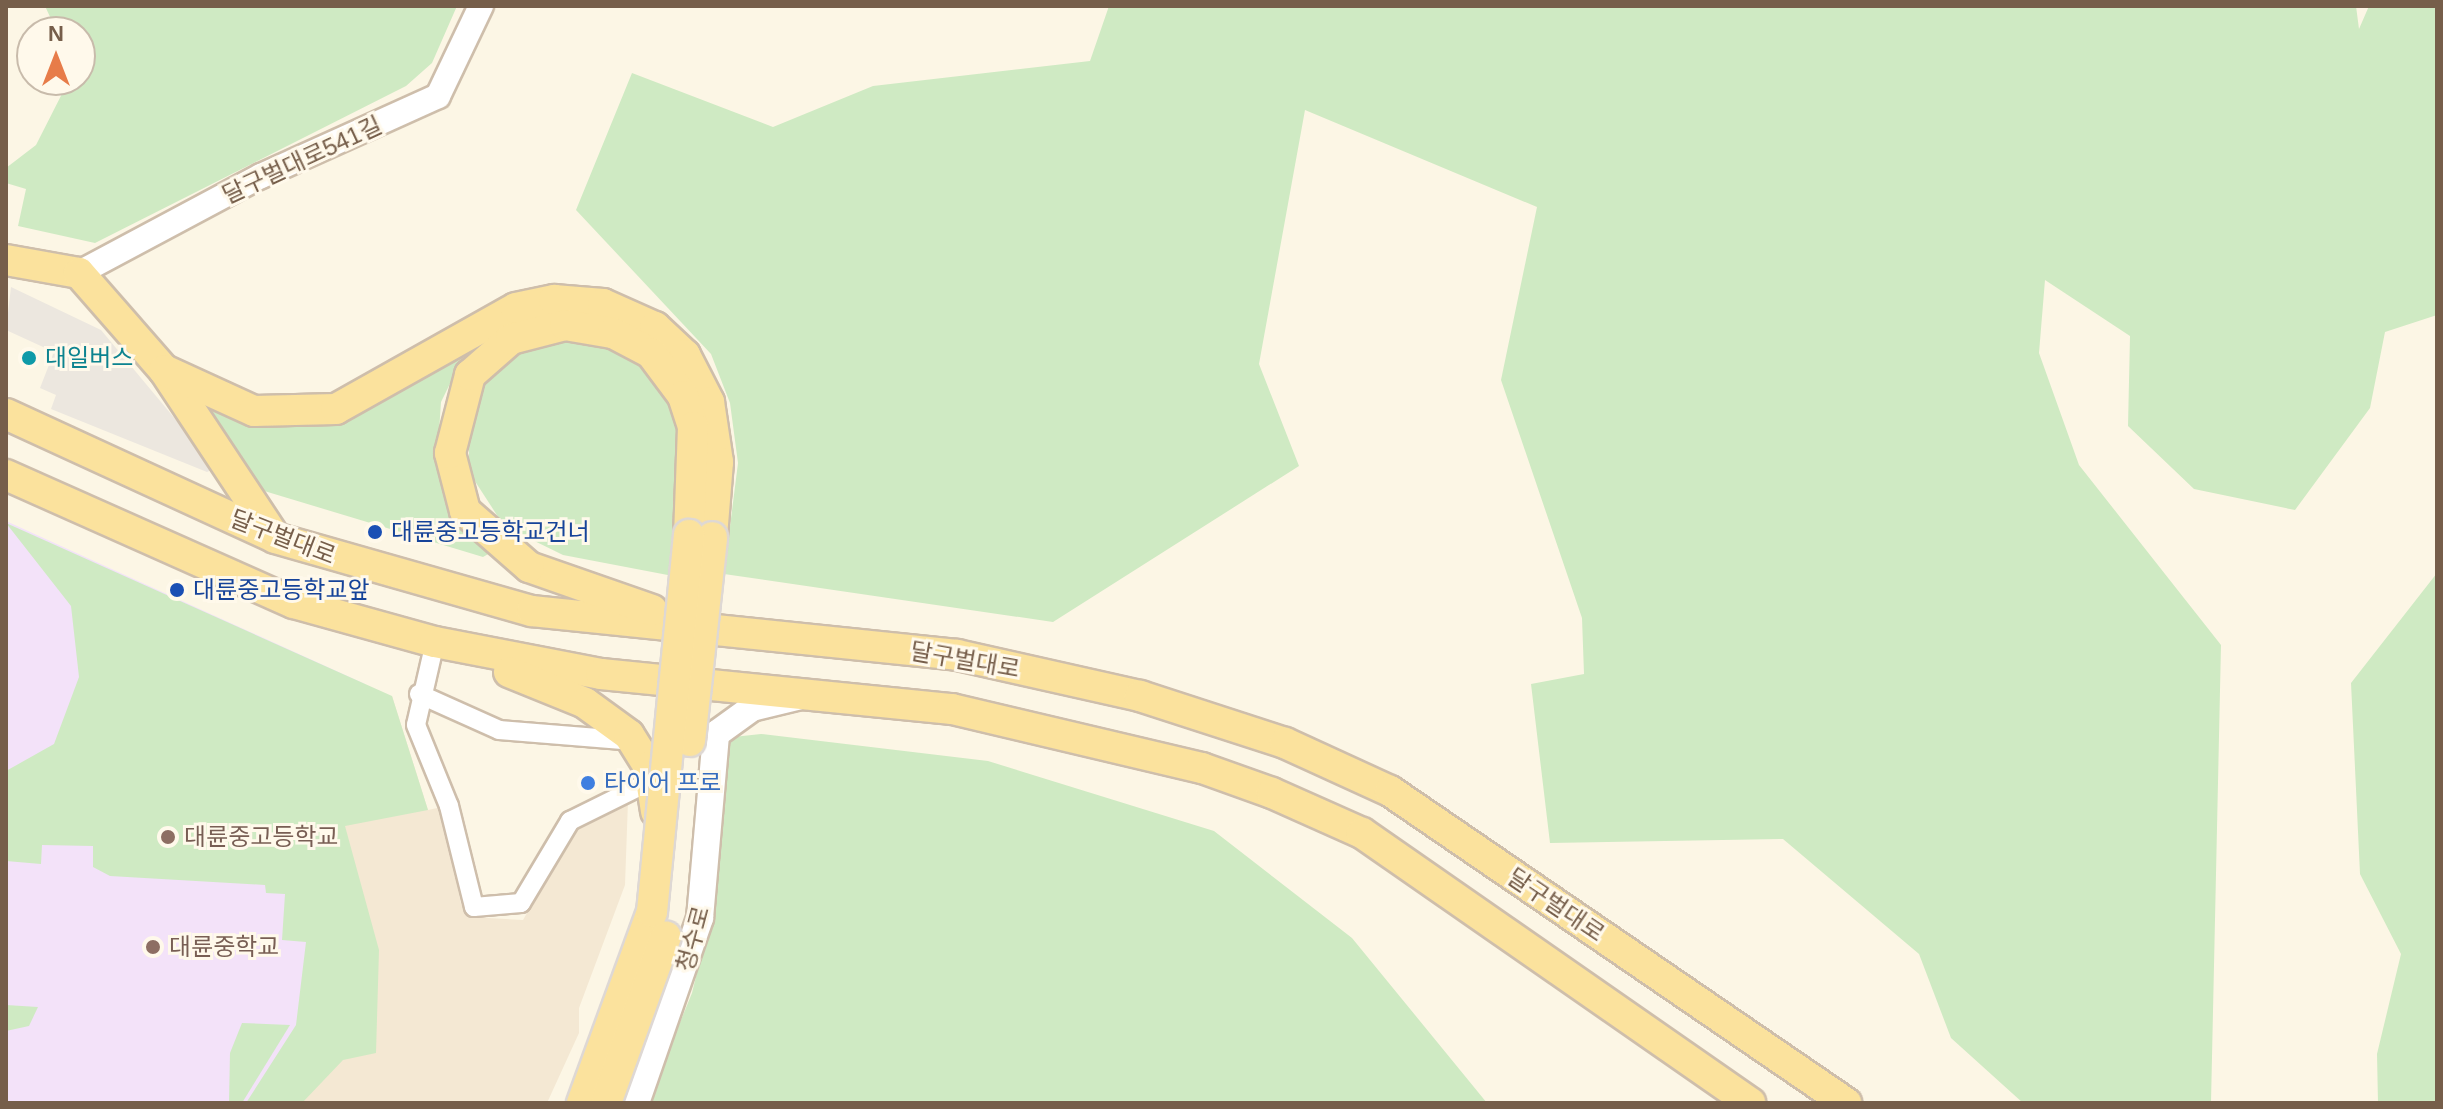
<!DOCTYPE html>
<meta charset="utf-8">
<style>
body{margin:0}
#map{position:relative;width:2443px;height:1109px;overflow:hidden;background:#fcf6e5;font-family:Arial,"Noto Sans KR",sans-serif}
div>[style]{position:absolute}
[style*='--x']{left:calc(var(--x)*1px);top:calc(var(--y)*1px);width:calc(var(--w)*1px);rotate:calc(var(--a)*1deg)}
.residential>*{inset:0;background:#f4e8d3}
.industrial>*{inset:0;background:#ece7df}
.education>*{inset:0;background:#f3e2f9}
.green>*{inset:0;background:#cfeac3}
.roads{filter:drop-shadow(2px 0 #cebeab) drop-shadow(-2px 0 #cebeab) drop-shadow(0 2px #cebeab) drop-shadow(0 -2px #cebeab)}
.minor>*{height:18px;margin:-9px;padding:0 9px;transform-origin:9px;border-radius:9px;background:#fff}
.tertiary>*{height:24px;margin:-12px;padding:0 12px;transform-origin:12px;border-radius:12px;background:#fff}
.secondary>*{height:26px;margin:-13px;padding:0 13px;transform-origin:13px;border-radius:13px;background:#fff}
.primary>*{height:30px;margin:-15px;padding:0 15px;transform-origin:15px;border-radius:15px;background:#fbe29d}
.bridges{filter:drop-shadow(2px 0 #ded8d4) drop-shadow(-2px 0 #ded8d4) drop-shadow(0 2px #ded8d4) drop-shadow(0 -2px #ded8d4)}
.primary-bridge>*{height:30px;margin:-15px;padding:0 15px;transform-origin:15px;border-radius:15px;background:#fbe29d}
.dots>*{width:22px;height:22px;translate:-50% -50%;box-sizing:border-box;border:4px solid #fff9eb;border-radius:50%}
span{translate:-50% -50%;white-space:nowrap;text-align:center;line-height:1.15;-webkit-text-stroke:6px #fff9eb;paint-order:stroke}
.street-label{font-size:24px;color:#765e4a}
.culture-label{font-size:24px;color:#0d838f}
.left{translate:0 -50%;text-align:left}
.transit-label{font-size:24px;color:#164399}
.shop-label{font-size:24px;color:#366cbe}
.education-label{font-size:24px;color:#785e54}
.frame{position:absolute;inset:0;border:8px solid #765e4a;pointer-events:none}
.north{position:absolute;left:16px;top:16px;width:80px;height:80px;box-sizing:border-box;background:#fff9eb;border:2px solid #c8bbab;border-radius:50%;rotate:0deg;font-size:22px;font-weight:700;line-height:32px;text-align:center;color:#765e4a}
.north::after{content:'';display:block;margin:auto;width:28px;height:36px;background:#e77c49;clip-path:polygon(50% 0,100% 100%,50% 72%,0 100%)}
</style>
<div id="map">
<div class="residential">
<i style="clip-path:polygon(392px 696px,428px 810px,442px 807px,461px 904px,471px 917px,523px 920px,576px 827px,628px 801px,625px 885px,579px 1008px,579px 1033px,547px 1103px,267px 1103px,321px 774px)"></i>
</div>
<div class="industrial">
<i style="clip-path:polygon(11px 287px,101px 330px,216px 468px,207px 472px,51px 409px,56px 395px,40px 388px,54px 352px,6px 330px)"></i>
</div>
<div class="education">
<i style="clip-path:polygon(6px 521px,365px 684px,313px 1031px,267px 1103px,6px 1103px)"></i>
</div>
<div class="green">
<i style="clip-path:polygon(45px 6px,457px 6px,432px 63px,406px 86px,95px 243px,18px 226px,26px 189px,6px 183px,6px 168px,36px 145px,69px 80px,80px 80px,80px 32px,57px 32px)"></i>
<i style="clip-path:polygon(1109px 6px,2356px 6px,2359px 29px,2369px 6px,2437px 6px,2437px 315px,2385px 332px,2370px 408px,2295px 510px,2194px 489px,2128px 426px,2130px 336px,2045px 280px,2039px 353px,2079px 465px,2221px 645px,2211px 1103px,2023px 1103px,1951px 1038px,1919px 954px,1783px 839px,1550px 843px,1531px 684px,1584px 674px,1582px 618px,1501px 380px,1537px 207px,1305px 110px,1259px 364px,1299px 466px,1053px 622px,724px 574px,738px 463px,730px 403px,711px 354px,576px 210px,632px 73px,773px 127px,873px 86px,1090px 61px)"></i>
<i style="clip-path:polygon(554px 336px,612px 341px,647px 365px,673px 403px,685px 462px,673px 576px,563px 555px,504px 526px,469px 472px,469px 411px,501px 359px)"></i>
<i style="clip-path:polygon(470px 343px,441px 402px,437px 461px,453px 517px,490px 553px,483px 557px,261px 490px,206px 402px,260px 425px,319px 426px,388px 397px)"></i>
<i style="clip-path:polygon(6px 523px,392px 696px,428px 810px,345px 826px,379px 950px,376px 1053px,343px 1060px,302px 1103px,246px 1103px,296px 1025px,306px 942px,282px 940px,285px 894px,266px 893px,265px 885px,110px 876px,93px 867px,93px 846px,42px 845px,41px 864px,6px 861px,6px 771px,54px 744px,79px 677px,71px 606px)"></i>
<i style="clip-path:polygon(2437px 573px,2437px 1103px,2378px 1103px,2377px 1054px,2401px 954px,2360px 874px,2351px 683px)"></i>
<i style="clip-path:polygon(761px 734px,988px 761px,1214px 831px,1352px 938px,1487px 1103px,647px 1103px,692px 993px,717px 890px,724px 738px)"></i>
<i style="clip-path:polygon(6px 1005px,38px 1007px,29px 1026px,6px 1031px)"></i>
<i style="clip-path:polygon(242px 1023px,290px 1025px,242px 1103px,229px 1103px,230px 1053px)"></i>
</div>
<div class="roads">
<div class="minor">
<i style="--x:435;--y:642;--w:85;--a:102.9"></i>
<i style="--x:416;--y:725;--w:87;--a:67.8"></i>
<i style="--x:449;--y:806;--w:104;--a:76.1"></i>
<i style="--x:474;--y:907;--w:47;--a:-4.9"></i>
<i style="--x:521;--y:903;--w:96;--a:-59.1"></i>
<i style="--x:570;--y:821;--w:93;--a:-26.3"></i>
<i style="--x:419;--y:694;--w:88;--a:24.2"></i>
<i style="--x:499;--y:730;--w:136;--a:4.6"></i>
</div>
<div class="tertiary">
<i style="--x:79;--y:273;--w:206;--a:-28.1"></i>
<i style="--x:261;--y:176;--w:194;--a:-24.3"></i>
<i style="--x:438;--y:96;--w:100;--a:-64.5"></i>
</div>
<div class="secondary">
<i style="--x:636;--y:1103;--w:196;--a:-70.9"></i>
<i style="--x:700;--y:918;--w:185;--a:-85"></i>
<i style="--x:716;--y:734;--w:44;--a:-35.8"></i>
<i style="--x:752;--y:708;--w:50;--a:-13.8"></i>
</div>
<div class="primary">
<i style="--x:6;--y:260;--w:74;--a:10.1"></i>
<i style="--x:79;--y:273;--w:129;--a:48.8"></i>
<i style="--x:164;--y:370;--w:201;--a:56.5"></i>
<i style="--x:164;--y:370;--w:99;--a:24.5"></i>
<i style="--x:254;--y:411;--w:82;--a:-1.4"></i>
<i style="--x:336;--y:409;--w:206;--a:-29.3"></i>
<i style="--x:516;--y:308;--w:39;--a:-12"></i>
<i style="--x:554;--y:300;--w:49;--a:4.7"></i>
<i style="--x:603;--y:304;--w:57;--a:23.9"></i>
<i style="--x:655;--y:327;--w:41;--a:43"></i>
<i style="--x:685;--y:355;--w:53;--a:62.9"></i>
<i style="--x:709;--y:402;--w:61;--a:81.5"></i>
<i style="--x:718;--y:462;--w:75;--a:94.6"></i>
<i style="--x:6;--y:414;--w:296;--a:24.7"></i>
<i style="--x:275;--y:538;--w:267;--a:15.9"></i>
<i style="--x:532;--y:611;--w:427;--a:5.9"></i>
<i style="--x:957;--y:655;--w:188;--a:12.6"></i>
<i style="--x:1140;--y:696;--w:152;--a:18"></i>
<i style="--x:1285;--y:743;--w:115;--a:24.6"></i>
<i style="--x:1390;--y:791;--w:553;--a:34.38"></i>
<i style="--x:6;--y:475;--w:315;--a:24"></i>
<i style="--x:294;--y:603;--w:146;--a:15.5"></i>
<i style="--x:435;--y:642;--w:169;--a:10.9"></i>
<i style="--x:601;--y:674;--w:353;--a:5.7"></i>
<i style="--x:952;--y:709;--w:257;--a:13.3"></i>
<i style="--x:1202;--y:768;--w:74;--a:19.7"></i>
<i style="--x:1272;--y:793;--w:98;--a:24"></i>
<i style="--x:1362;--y:833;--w:473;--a:34.8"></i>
<i style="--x:652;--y:610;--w:130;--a:-160.7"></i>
<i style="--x:529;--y:567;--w:85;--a:-138.8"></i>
<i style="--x:465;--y:511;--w:60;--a:-104.5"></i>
<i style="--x:450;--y:453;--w:81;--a:-75.6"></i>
<i style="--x:470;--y:375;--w:55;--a:-41.3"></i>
<i style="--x:511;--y:339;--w:56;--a:-14.5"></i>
<i style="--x:565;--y:325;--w:49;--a:9.5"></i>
<i style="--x:613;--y:333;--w:43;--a:27.8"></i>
<i style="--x:651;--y:353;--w:54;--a:53.3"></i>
<i style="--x:683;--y:396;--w:33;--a:72"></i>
<i style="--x:693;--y:427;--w:108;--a:92.1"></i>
<i style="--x:509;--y:672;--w:82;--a:22.2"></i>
<i style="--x:585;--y:703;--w:54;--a:36"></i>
<i style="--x:629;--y:735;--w:38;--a:58"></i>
<i style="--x:649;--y:767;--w:45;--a:81"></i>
</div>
</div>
<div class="bridges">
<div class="primary-bridge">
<i style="--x:690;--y:741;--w:205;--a:-83.8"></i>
<i style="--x:582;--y:1103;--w:203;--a:-69.9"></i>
<i style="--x:652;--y:912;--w:379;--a:-84.4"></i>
<i style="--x:606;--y:1103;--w:177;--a:-70.2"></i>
</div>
</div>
<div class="dots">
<i style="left:29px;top:358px;background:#0f9aa8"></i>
<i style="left:375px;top:532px;background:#1a4fb4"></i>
<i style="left:177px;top:590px;background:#1a4fb4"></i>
<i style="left:588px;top:783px;background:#3f7fe0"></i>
<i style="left:168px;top:837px;background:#8d6e63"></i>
<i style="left:153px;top:947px;background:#8d6e63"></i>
</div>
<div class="street-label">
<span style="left:302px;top:160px;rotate:-25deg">달구벌대로541길</span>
<span style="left:283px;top:537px;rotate:21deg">달구벌대로</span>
<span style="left:965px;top:660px;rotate:10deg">달구벌대로</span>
<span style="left:1556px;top:905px;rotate:34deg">달구벌대로</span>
<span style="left:693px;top:939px;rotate:-75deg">청수로</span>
</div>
<div class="culture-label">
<span class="left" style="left:45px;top:358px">대일버스</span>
</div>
<div class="transit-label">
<span class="left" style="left:391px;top:532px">대륜중고등학교건너</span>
<span class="left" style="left:193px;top:590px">대륜중고등학교앞</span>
</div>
<div class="shop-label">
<span class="left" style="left:604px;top:783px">타이어 프로</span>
</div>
<div class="education-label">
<span class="left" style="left:184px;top:837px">대륜중고등학교</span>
<span class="left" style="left:169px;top:947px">대륜중학교</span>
</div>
<div class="frame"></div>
<div class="north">N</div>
</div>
